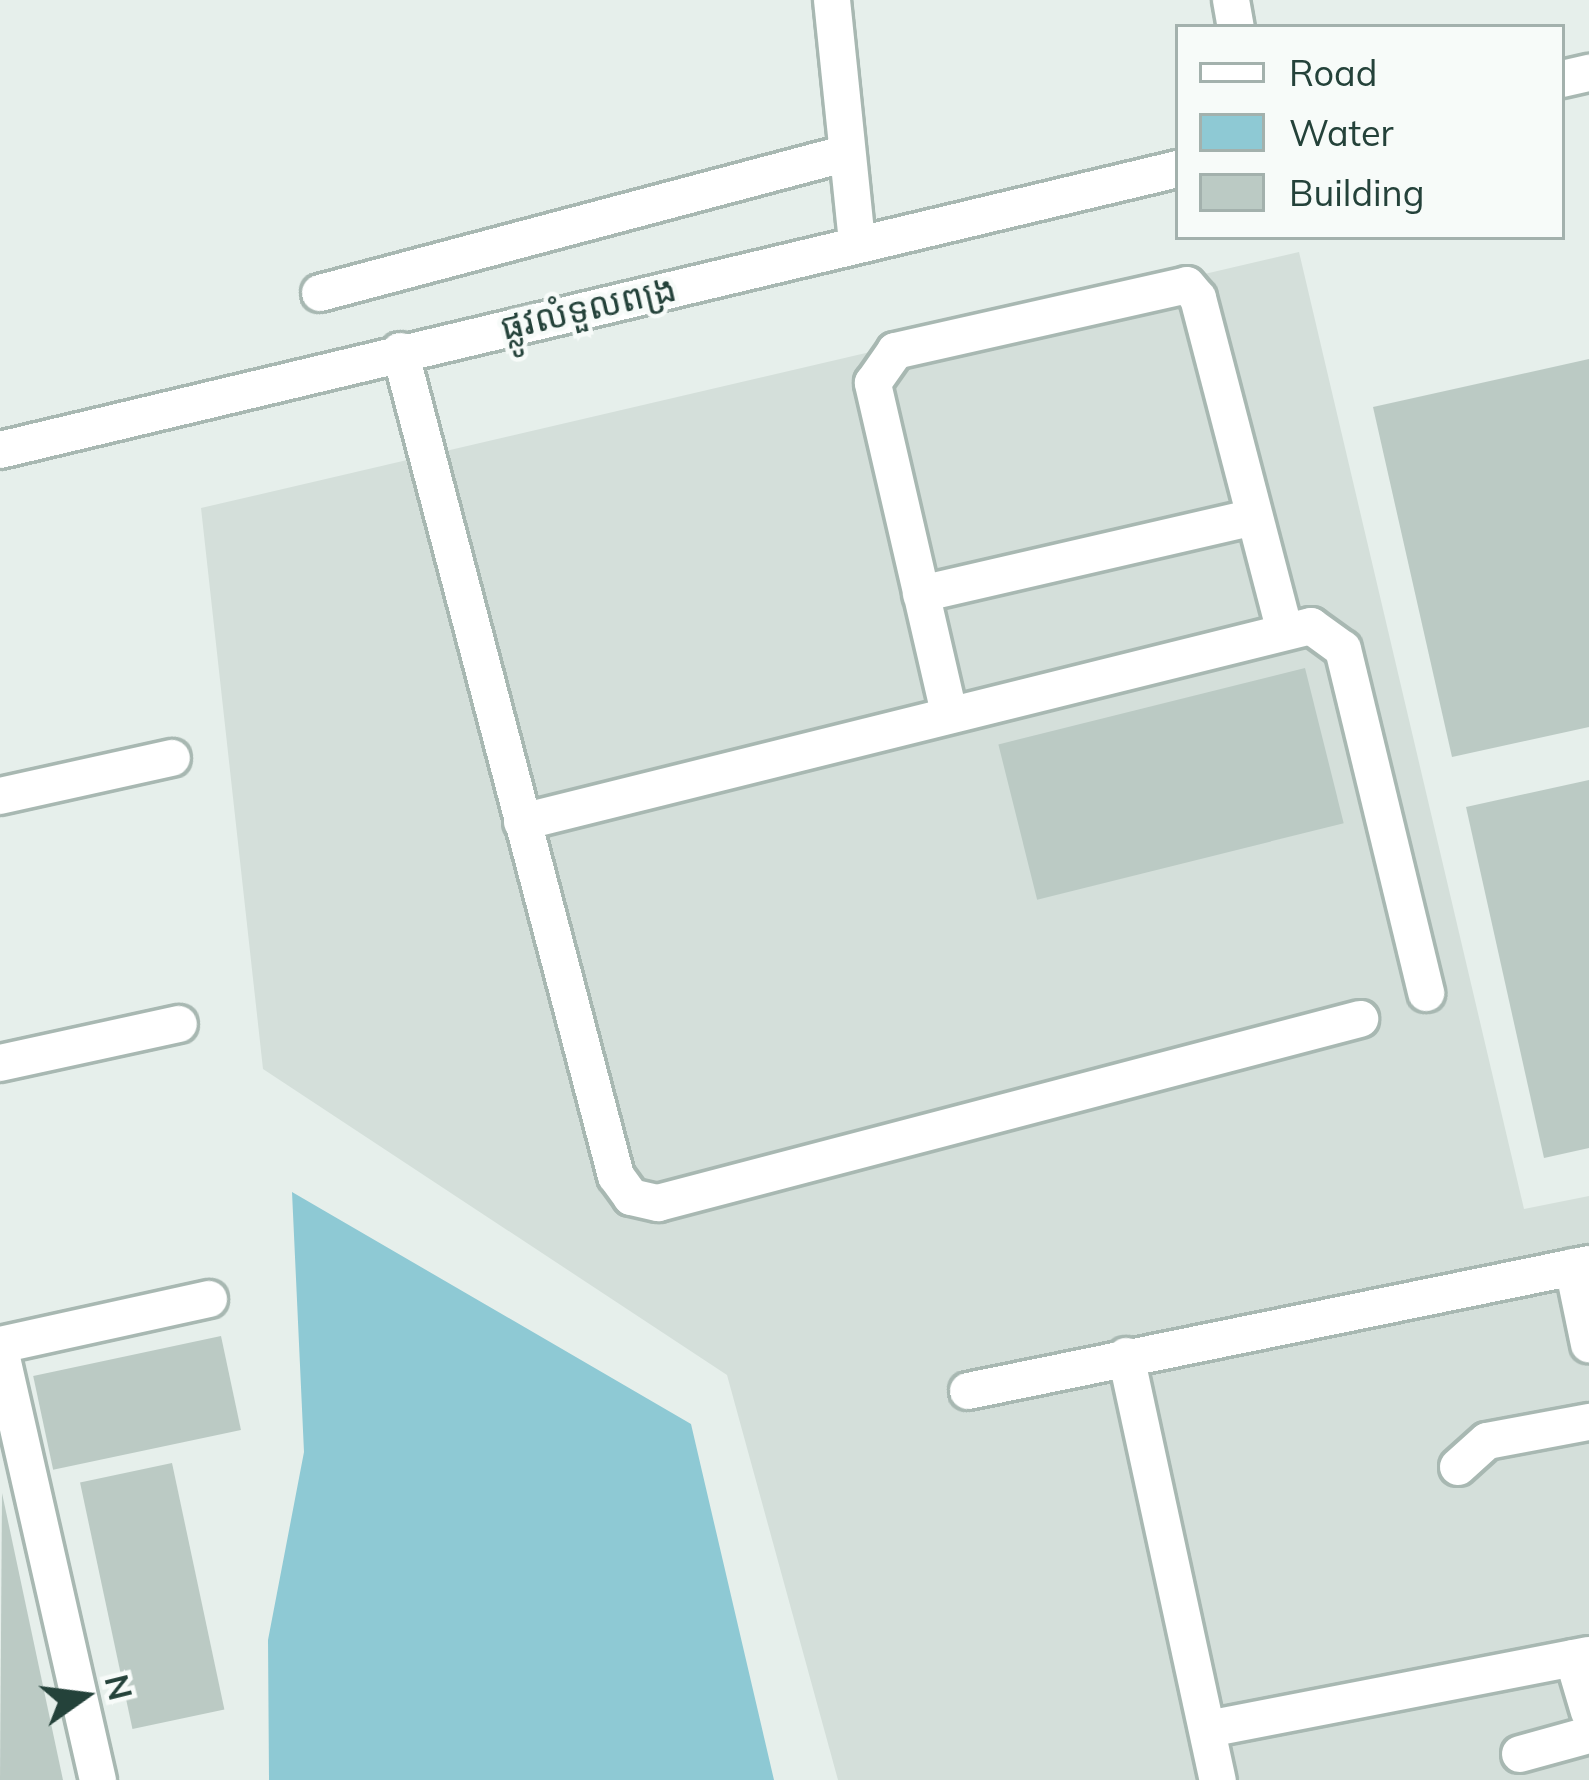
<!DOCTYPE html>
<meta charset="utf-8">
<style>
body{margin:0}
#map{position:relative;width:1589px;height:1780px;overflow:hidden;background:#e6efeb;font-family:Mulish,"Noto Sans Khmer",sans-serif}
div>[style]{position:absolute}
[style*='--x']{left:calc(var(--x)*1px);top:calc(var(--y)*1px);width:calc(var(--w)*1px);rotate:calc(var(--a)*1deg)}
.built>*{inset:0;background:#d4dfda}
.water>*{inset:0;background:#8ec9d4}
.building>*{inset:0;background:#bbcac4;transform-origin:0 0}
.roads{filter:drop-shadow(3px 0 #a8b8b2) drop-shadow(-3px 0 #a8b8b2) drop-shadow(0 3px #a8b8b2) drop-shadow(0 -3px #a8b8b2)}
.minor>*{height:36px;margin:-18px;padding:0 18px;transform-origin:18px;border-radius:18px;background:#fff}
span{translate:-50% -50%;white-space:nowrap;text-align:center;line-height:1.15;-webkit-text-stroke:9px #f7fbf9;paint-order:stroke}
.street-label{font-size:36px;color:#24423a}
.legend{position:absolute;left:1175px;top:24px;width:390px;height:216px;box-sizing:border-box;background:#f7fbf9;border:3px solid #a3b1ad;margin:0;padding:15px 21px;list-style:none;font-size:36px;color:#24423a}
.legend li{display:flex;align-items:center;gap:24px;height:60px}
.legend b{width:60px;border:3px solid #a3b1ad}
.north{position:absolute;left:24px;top:1636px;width:120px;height:120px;-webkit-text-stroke:9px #f7fbf9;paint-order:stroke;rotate:76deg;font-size:33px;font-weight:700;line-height:48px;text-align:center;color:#24423a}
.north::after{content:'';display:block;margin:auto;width:42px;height:54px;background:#24423a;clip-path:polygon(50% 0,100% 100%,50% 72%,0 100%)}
</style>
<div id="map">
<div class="built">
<i style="clip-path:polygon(1299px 252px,1524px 1209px,1589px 1196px,1589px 1780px,838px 1780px,727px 1375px,263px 1069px,201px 508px)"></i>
</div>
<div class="water">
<i style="clip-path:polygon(292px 1192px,691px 1424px,774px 1780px,269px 1780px,268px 1640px,304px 1452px)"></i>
</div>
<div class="building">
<i style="clip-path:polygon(1589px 359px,1589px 727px,1452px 757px,1373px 407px)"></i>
<i style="left:1305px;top:668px;width:160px;height:316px;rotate:76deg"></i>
<i style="clip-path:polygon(1589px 780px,1589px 1148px,1544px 1158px,1466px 807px)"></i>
<i style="left:221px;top:1336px;width:96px;height:192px;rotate:78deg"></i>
<i style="left:172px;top:1463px;width:252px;height:94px;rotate:78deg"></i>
<i style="clip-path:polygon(2px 1493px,63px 1780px,0 1780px)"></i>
</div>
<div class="roads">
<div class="minor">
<i style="--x:832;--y:0;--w:245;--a:84.1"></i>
<i style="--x:1231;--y:0;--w:27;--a:80"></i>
<i style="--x:1562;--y:79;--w:28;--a:-13"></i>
<i style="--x:320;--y:293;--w:542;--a:-14.86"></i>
<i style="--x:400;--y:351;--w:853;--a:75.33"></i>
<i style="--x:616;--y:1176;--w:26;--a:54"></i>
<i style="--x:631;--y:1197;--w:28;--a:13"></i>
<i style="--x:658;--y:1203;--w:726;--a:-14.69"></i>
<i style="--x:0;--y:450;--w:1211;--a:-13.42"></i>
<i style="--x:921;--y:594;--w:342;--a:-13"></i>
<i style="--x:949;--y:713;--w:339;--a:-103"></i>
<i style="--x:873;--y:383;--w:39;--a:-55"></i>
<i style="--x:895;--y:351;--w:299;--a:-12.7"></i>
<i style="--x:1187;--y:285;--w:17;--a:50"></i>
<i style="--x:1198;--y:298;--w:342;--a:75.4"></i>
<i style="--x:0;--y:796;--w:176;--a:-12.5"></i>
<i style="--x:522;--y:822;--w:813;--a:-13.95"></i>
<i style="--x:1311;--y:626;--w:39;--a:36"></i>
<i style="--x:1343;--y:649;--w:354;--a:76.4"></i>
<i style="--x:0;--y:1063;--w:183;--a:-12.3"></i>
<i style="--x:1573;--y:1267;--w:79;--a:78.3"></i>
<i style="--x:0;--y:1345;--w:214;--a:-12.4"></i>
<i style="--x:0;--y:1349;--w:442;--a:77.2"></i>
<i style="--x:1126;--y:1356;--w:434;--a:77.8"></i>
<i style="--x:968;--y:1391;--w:634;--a:-11.56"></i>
<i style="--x:1458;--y:1467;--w:39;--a:-42"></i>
<i style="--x:1487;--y:1441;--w:104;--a:-10.6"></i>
<i style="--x:1573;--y:1658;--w:56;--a:73.5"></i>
<i style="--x:1208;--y:1729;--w:388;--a:-11"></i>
<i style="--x:1520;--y:1754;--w:72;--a:-15.4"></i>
</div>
</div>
<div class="street-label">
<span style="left:588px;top:307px;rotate:-13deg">ផ្លូវលំទួលពង្រ</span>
</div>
<ul class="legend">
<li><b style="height:15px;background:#fff"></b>Road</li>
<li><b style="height:33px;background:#8ec9d4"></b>Water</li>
<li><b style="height:33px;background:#bbcac4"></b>Building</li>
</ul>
<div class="north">N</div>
</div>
